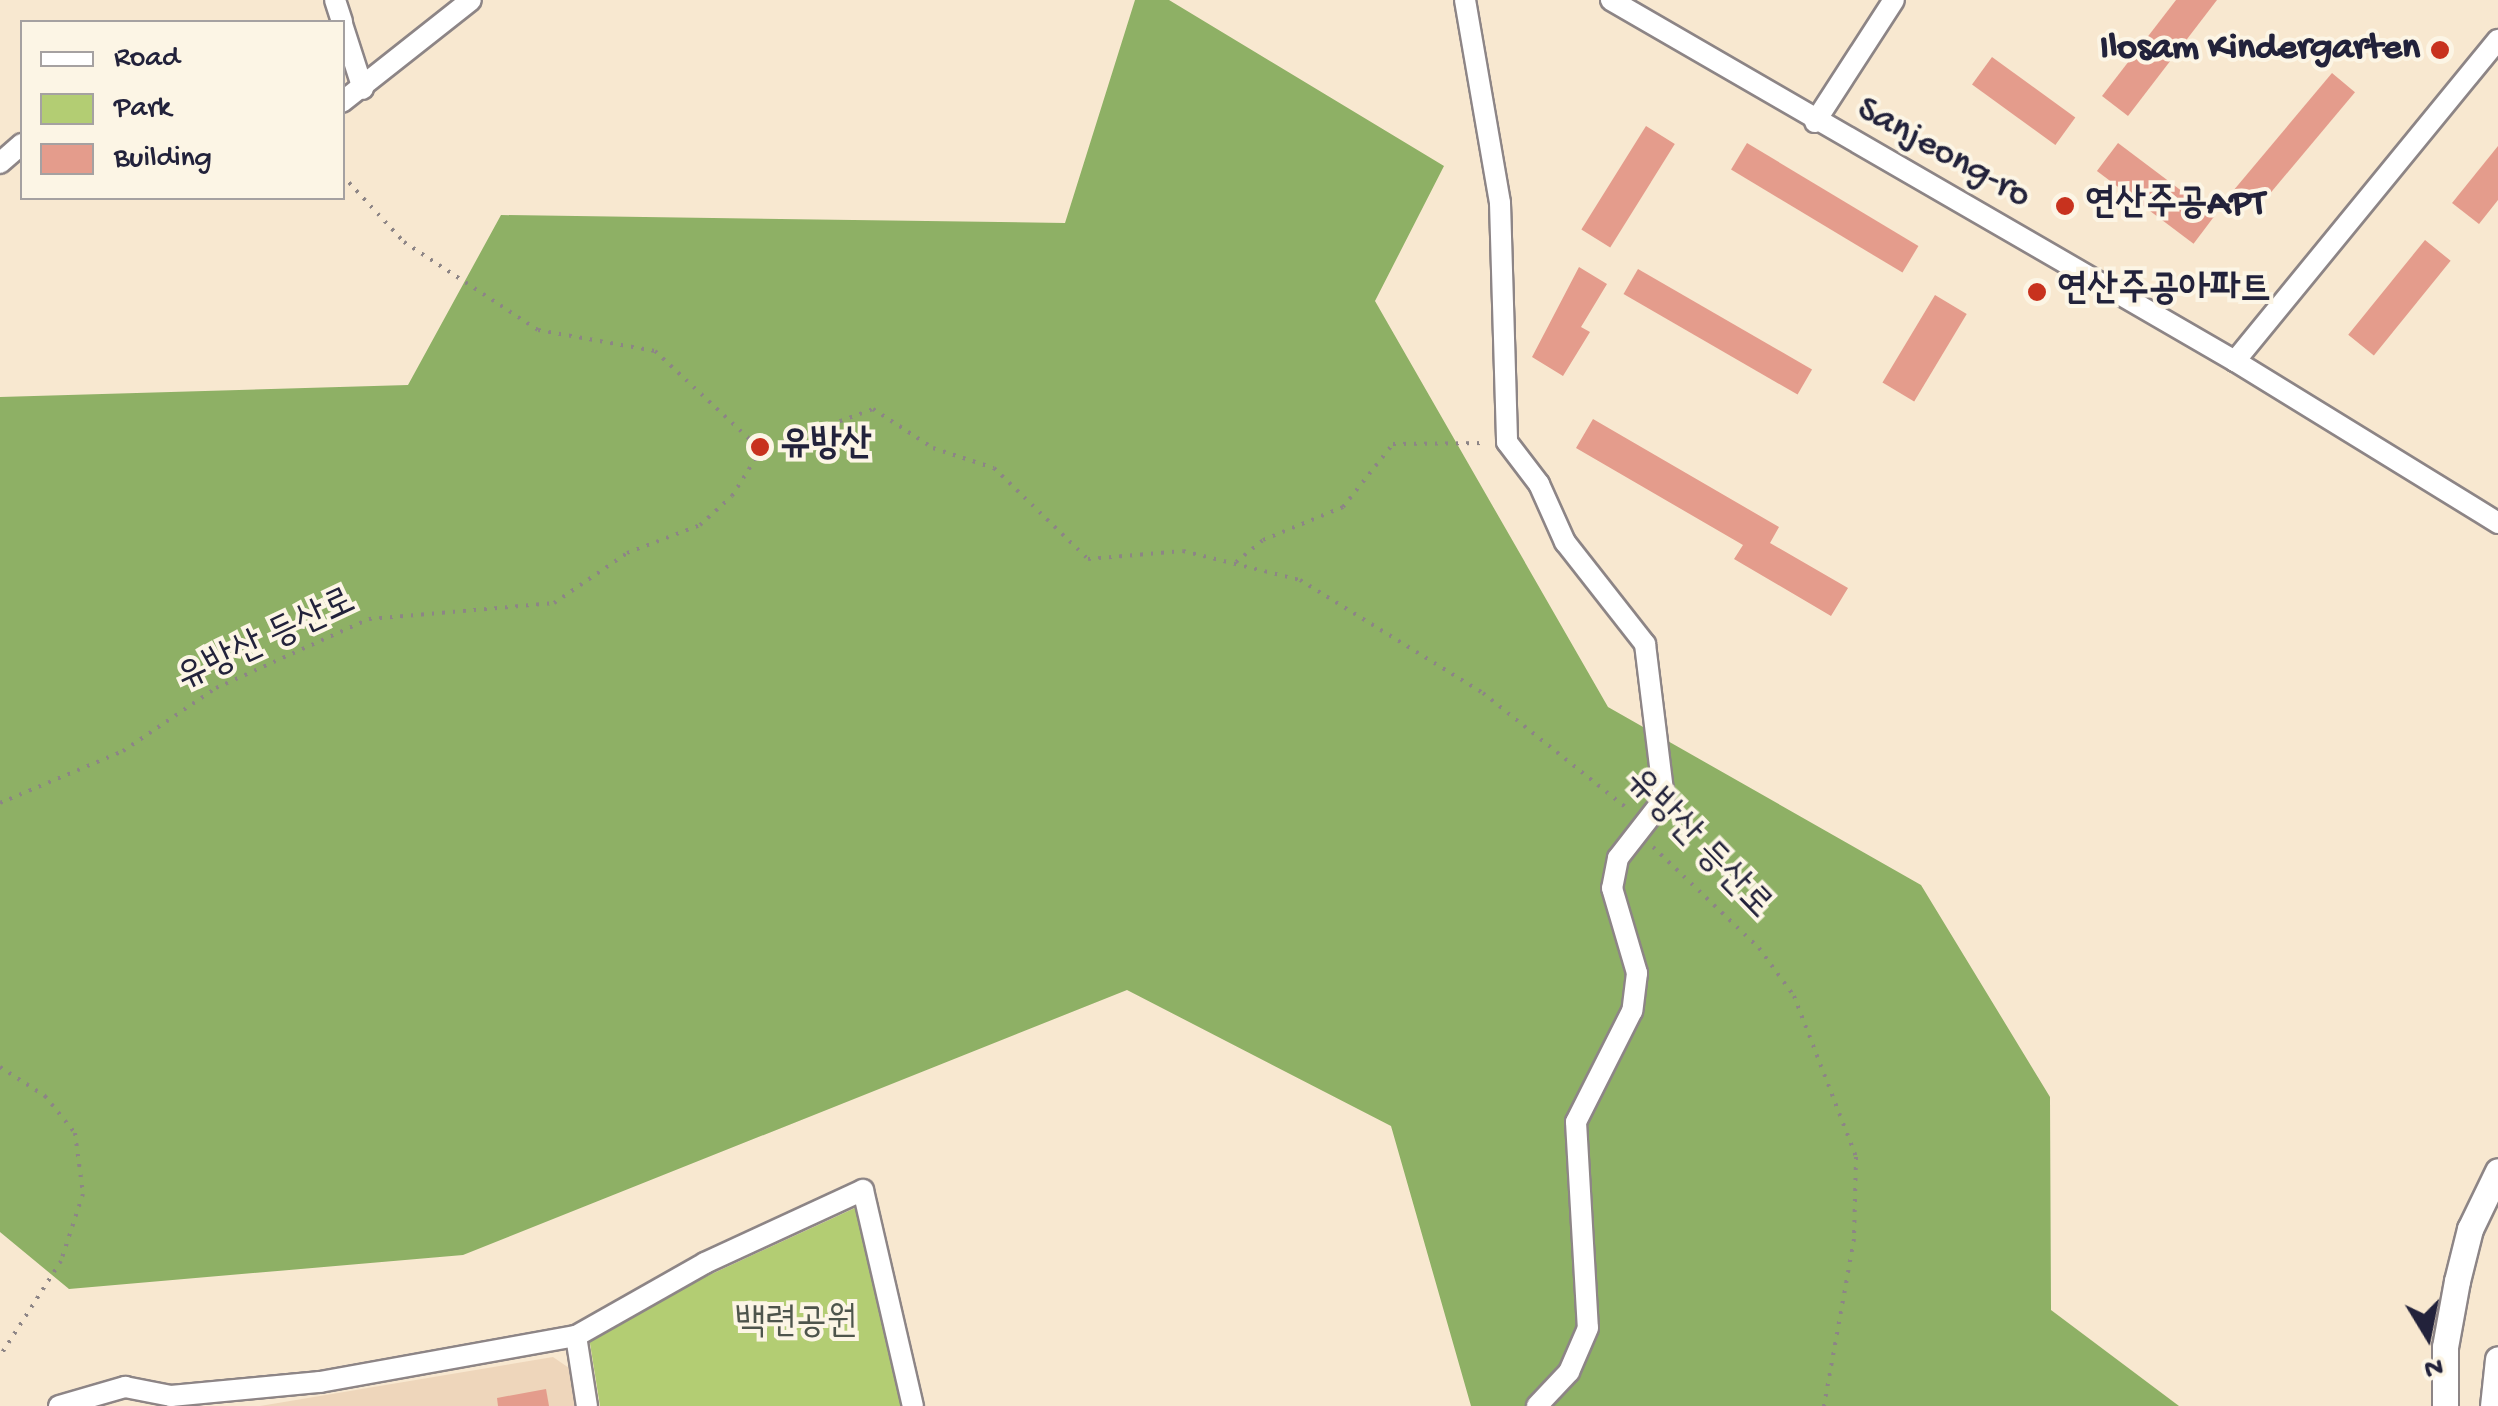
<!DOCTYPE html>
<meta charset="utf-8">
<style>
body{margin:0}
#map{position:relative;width:2498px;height:1406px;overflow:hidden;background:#f8e8d0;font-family:"Gochi Hand","Poor Story",sans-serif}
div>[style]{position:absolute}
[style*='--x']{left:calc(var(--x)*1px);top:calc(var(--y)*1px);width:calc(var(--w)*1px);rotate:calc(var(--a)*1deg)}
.built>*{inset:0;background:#eed6bb}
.green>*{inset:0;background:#b3cd73}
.forest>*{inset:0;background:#8eb065}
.building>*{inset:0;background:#e49c8c;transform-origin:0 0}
.path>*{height:4px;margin-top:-2px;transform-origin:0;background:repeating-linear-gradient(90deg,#8d8586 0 2.5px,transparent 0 10.5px)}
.roads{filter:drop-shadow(2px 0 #8d8586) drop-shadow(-2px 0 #8d8586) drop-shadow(0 2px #8d8586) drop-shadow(0 -2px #8d8586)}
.minor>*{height:20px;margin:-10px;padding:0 10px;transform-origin:10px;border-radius:10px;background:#fff}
.major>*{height:25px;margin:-12.5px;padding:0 12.5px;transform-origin:12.5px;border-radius:12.5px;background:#fff}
.dots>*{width:28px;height:28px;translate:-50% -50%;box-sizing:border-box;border:5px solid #fcf5e5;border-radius:50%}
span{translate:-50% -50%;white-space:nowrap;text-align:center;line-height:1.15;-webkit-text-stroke:8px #fcf5e5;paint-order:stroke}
.poi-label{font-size:38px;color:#22223b;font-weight:700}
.right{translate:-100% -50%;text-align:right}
.left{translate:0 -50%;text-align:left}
.street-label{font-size:38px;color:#22223b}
.park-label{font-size:38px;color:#4e554c}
.legend{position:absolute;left:20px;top:20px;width:325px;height:180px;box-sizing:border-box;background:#fcf5e5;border:2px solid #a5a1a1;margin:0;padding:12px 18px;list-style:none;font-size:30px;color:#22223b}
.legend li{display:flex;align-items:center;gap:20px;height:50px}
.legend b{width:50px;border:2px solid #a5a1a1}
.north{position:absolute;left:2378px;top:1286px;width:100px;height:100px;-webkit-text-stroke:8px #fcf5e5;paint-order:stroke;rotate:170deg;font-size:28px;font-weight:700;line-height:40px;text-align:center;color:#22223b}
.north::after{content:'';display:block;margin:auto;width:35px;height:45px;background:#22223b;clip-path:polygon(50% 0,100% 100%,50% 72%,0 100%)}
</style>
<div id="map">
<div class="built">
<i style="clip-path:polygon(553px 1357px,569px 1368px,576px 1406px,260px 1406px)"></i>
</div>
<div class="green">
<i style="clip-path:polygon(857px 1207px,902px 1406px,600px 1406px,588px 1331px)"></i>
</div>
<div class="forest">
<i style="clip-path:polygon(1135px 0,1169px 0,1444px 166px,1375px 301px,1608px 707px,1921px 885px,2050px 1097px,2051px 1310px,2179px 1406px,1471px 1406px,1391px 1126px,1127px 990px,463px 1255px,69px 1289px,0 1232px,0 397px,408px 385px,501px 215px,1065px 223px)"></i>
</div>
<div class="building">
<i style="clip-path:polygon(2176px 0,2217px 0,2128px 116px,2102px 96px)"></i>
<i style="left:1992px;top:57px;width:103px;height:34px;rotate:36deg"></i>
<i style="left:2332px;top:73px;width:30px;height:154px;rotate:40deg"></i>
<i style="left:1646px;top:126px;width:34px;height:122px;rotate:32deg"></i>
<i style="left:1747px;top:143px;width:200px;height:31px;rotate:31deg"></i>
<i style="left:2118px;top:143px;width:121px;height:35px;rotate:37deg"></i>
<i style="clip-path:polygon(2498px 146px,2498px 200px,2479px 224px,2452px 203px)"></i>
<i style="left:2425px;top:240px;width:33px;height:122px;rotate:39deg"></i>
<i style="clip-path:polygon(1579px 267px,1607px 284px,1581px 327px,1590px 332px,1563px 376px,1532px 357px)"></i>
<i style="left:1638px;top:269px;width:201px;height:29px;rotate:30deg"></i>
<i style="left:1935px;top:295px;width:37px;height:102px;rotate:31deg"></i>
<i style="clip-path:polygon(1593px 419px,1779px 527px,1770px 543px,1848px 588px,1831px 616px,1734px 559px,1743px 545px,1576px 448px)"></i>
<i style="clip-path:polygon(546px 1389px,549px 1406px,498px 1406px,497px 1398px)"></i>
</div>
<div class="path">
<i style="--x:342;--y:175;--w:91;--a:47.2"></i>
<i style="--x:404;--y:242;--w:160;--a:33.3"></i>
<i style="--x:538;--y:330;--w:119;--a:10.2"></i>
<i style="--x:655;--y:351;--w:145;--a:43"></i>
<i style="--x:1236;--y:562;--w:35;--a:-39"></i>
<i style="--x:1263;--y:540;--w:87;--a:-22.4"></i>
<i style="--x:1343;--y:507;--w:80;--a:-51.6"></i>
<i style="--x:1393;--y:444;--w:94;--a:-0.6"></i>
<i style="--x:0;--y:803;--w:134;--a:-22.9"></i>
<i style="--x:123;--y:751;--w:112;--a:-34.1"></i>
<i style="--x:216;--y:688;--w:168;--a:-24.3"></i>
<i style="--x:369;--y:619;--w:186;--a:-4.9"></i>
<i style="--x:554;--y:603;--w:88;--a:-34.4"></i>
<i style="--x:627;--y:553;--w:78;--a:-21"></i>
<i style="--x:700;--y:525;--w:43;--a:-42.2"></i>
<i style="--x:732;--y:496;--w:54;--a:-57.8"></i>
<i style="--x:761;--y:450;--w:119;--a:-20.1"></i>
<i style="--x:873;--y:409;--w:72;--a:33"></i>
<i style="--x:933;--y:448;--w:64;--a:18.2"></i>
<i style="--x:994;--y:468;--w:131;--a:44.1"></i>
<i style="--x:1088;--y:559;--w:95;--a:-4.8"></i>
<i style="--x:1183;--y:551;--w:121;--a:13.9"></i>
<i style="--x:1300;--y:580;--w:215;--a:31.7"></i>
<i style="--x:1483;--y:693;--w:187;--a:38.7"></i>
<i style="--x:1653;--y:847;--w:146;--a:43.6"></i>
<i style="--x:1759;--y:948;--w:59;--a:53.9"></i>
<i style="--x:1794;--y:996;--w:173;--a:68.9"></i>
<i style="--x:1856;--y:1157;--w:82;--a:91.4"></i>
<i style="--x:1854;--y:1239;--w:170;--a:100.2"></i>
<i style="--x:0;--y:1067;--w:54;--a:32.8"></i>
<i style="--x:45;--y:1096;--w:48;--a:51"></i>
<i style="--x:75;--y:1133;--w:62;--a:82.5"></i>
<i style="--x:83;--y:1194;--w:71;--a:108.2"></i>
<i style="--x:61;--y:1261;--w:113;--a:122.7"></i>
</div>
<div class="roads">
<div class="minor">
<i style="--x:335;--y:0;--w:23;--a:72"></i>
<i style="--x:1465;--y:0;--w:206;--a:80.2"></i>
<i style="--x:1500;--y:203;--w:239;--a:88.3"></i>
<i style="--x:1507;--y:442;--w:53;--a:52.7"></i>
<i style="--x:1539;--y:484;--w:64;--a:65.9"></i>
<i style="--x:1565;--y:542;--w:130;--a:51.9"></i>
<i style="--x:1645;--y:644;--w:156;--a:83"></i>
<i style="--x:1664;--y:799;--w:75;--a:127.9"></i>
<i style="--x:1618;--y:858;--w:31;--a:101"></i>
<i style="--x:1612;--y:888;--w:89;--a:73.6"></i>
<i style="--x:1637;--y:973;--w:38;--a:97"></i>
<i style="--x:1632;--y:1011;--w:124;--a:116.8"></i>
<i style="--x:1576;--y:1122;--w:206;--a:86.7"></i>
<i style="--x:1588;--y:1328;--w:48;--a:113.4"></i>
<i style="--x:1569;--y:1372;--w:47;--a:133.3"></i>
<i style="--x:1611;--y:0;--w:721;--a:30.05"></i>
<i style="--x:2235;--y:361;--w:309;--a:31.6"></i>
<i style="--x:342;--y:24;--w:68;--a:72.1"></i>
<i style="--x:342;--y:102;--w:164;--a:-38.3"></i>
<i style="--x:1815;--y:122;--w:145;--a:-57.1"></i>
<i style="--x:0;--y:163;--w:29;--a:-41"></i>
<i style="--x:2235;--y:361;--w:415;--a:-50.7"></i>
<i style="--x:576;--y:1336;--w:71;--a:81.1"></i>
<i style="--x:59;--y:1406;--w:69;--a:-16.1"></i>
<i style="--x:125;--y:1387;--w:47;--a:11.1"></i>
<i style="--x:171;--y:1396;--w:150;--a:-5.4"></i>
<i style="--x:320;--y:1382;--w:260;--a:-10.2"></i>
<i style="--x:576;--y:1336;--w:148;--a:-29.5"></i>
<i style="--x:705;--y:1263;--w:174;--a:-24.8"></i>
<i style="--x:863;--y:1190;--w:222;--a:77"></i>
</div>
<div class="major">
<i style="--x:2445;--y:1406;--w:59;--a:-90"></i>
<i style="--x:2445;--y:1347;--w:67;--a:-79.7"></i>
<i style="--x:2457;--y:1281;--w:54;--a:-76"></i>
<i style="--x:2470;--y:1229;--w:64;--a:-64.2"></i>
<i style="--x:2493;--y:1406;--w:47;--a:-83.9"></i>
</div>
</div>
<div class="dots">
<i style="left:2440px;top:50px;background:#c8321e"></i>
<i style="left:2065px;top:206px;background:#c8321e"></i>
<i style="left:2037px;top:292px;background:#c8321e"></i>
<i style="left:760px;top:447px;background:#c8321e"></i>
</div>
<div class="poi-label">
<span class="right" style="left:2420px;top:50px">Ilosam Kindergarten</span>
<span class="left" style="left:2085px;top:206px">연산주공APT</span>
<span class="left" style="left:2057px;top:292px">연산주공아파트</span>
<span class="left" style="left:780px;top:447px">유방산</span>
</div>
<div class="street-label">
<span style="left:1943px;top:154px;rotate:29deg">Sanjeong-ro</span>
<span style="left:267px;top:642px;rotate:-25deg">유방산 등산로</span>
<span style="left:1697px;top:845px;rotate:46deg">유방산 등산로</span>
</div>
<div class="park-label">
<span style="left:796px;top:1325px">백련공원</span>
</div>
<ul class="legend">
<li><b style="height:12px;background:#fff"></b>Road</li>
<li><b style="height:28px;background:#b3cd73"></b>Park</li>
<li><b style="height:28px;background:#e49c8c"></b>Building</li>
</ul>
<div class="north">N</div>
</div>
